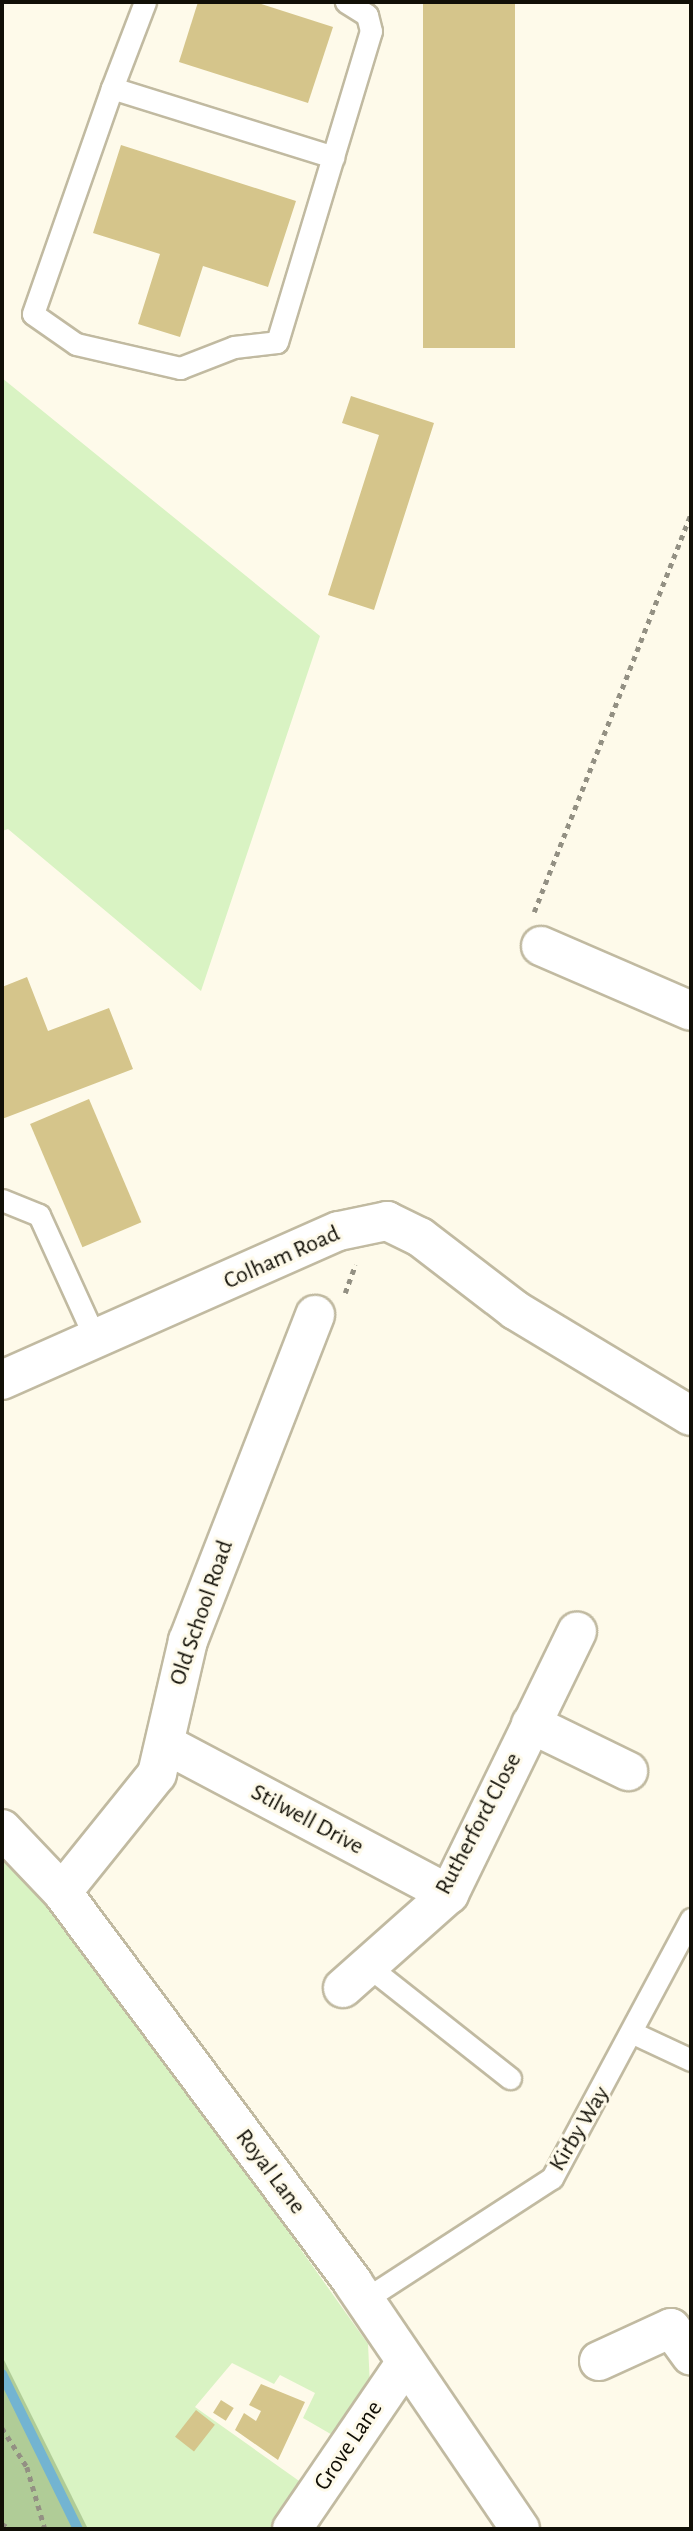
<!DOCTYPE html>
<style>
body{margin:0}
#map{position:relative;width:693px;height:2531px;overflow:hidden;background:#fefaea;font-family:"Alegreya Sans",sans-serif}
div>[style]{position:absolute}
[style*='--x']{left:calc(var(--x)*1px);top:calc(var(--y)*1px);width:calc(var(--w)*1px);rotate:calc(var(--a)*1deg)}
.green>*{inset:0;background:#d9f3c3}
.forest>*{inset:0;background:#b0cc97}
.stream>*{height:10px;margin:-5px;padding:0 5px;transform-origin:5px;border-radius:5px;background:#73b4d1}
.building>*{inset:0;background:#d5c58b;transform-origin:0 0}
.path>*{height:4.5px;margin-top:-2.25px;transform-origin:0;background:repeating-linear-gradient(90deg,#939083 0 5px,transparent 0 10px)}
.roads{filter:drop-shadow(2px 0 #c1baa1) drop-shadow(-2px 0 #c1baa1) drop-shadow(0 2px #c1baa1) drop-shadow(0 -2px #c1baa1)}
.service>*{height:21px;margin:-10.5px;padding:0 10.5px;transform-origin:10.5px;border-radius:10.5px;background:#fff}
.minor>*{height:38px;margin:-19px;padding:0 19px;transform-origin:19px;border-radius:19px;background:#fff}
.tertiary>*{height:38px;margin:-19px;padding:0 19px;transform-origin:19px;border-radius:19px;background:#fff}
span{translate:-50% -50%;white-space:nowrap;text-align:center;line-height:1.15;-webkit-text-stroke:6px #fefaea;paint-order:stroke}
.street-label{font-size:24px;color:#110f06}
.frame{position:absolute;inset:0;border:4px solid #110f06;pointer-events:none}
</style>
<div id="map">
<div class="green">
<i style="clip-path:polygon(2px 378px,320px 636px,201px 991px,8px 829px,2px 831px)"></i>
<i style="clip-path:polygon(2px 1829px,368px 2344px,370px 2386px,341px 2440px,303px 2418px,315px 2393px,280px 2375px,274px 2384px,232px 2363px,195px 2407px,302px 2483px,272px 2529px,2px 2529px)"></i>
</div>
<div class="forest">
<i style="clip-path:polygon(2px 2356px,88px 2529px,2px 2529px)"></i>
</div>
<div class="stream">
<i style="--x:2;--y:2374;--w:173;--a:63.9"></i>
</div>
<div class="building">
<i style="clip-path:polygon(198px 2px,255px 2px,333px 27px,308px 103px,179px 62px)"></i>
<i style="left:423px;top:2px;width:92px;height:346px"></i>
<i style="clip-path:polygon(121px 145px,296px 201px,268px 287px,203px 266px,180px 337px,138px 324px,160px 254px,93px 233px)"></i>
<i style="clip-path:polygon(351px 396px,434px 423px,374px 610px,328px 595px,379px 435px,342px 423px)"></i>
<i style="clip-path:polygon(27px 977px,48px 1031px,109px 1008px,133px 1069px,2px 1119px,2px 987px)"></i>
<i style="left:89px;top:1099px;width:134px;height:64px;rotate:67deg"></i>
<i style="clip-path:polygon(261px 2384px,305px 2402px,278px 2460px,235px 2430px,244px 2413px,256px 2421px,261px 2411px,249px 2405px)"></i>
<i style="left:221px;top:2400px;width:15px;height:15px;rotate:32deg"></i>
<i style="left:196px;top:2410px;width:24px;height:34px;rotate:38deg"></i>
</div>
<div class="path">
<i style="--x:534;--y:912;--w:429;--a:-68.5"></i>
<i style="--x:345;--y:1293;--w:30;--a:-70"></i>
<i style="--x:2;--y:2428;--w:46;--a:57.3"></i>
<i style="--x:27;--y:2467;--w:65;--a:73.8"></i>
<i style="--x:2;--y:2524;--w:9;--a:32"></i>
</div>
<div class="roads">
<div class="service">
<i style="--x:145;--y:2;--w:92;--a:111"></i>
<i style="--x:112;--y:88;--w:232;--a:17.3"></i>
<i style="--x:112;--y:88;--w:239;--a:109.3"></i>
<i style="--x:33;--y:314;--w:52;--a:34.9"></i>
<i style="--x:76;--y:344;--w:107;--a:13"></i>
<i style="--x:180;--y:368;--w:58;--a:-21.3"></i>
<i style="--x:234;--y:347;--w:43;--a:-6.6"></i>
<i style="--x:277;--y:342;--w:325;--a:-73.2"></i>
<i style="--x:371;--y:31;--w:16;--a:-104"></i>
<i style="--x:367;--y:15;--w:25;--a:-148"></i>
<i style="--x:2;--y:1200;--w:40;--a:22"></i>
<i style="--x:39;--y:1215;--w:135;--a:65.5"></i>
<i style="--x:368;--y:1966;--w:181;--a:38.3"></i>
<i style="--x:633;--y:2033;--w:64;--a:25"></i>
<i style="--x:364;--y:2300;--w:224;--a:-33"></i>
<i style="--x:552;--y:2178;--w:294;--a:-61.8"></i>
</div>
<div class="minor">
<i style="--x:541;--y:946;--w:163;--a:23.4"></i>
<i style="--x:2;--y:1380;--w:368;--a:-23.9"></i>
<i style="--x:339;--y:1231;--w:49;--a:-11.8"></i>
<i style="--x:387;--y:1221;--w:37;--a:26"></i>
<i style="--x:420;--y:1237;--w:120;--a:37.5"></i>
<i style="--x:515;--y:1310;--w:205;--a:31.1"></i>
<i style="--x:531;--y:1724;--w:108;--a:25.9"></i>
<i style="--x:167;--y:1745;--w:319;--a:27.9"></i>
<i style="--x:62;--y:1892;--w:151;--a:-51.2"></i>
<i style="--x:157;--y:1774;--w:137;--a:-76.9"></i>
<i style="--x:188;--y:1641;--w:350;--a:-68.7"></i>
<i style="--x:343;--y:1988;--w:142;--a:-41.6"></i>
<i style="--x:449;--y:1894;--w:292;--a:-64"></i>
<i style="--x:599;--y:2361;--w:79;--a:-24.6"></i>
<i style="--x:671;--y:2328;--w:34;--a:54"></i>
<i style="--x:292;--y:2529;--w:202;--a:-55.7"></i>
</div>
<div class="tertiary">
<i style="--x:2;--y:1829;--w:87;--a:46.4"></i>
<i style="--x:62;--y:1892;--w:487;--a:53.3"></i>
<i style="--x:353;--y:2283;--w:297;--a:55.8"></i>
</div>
</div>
<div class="street-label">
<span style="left:282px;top:1258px;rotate:-24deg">Colham Road</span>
<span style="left:202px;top:1613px;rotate:-71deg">Old School Road</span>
<span style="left:307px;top:1820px;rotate:28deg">Stilwell Drive</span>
<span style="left:479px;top:1824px;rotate:-62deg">Rutherford Close</span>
<span style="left:580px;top:2129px;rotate:-59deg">Kirby Way</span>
<span style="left:270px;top:2172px;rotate:53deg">Royal Lane</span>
<span style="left:349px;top:2446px;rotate:-56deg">Grove Lane</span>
</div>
<div class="frame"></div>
</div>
